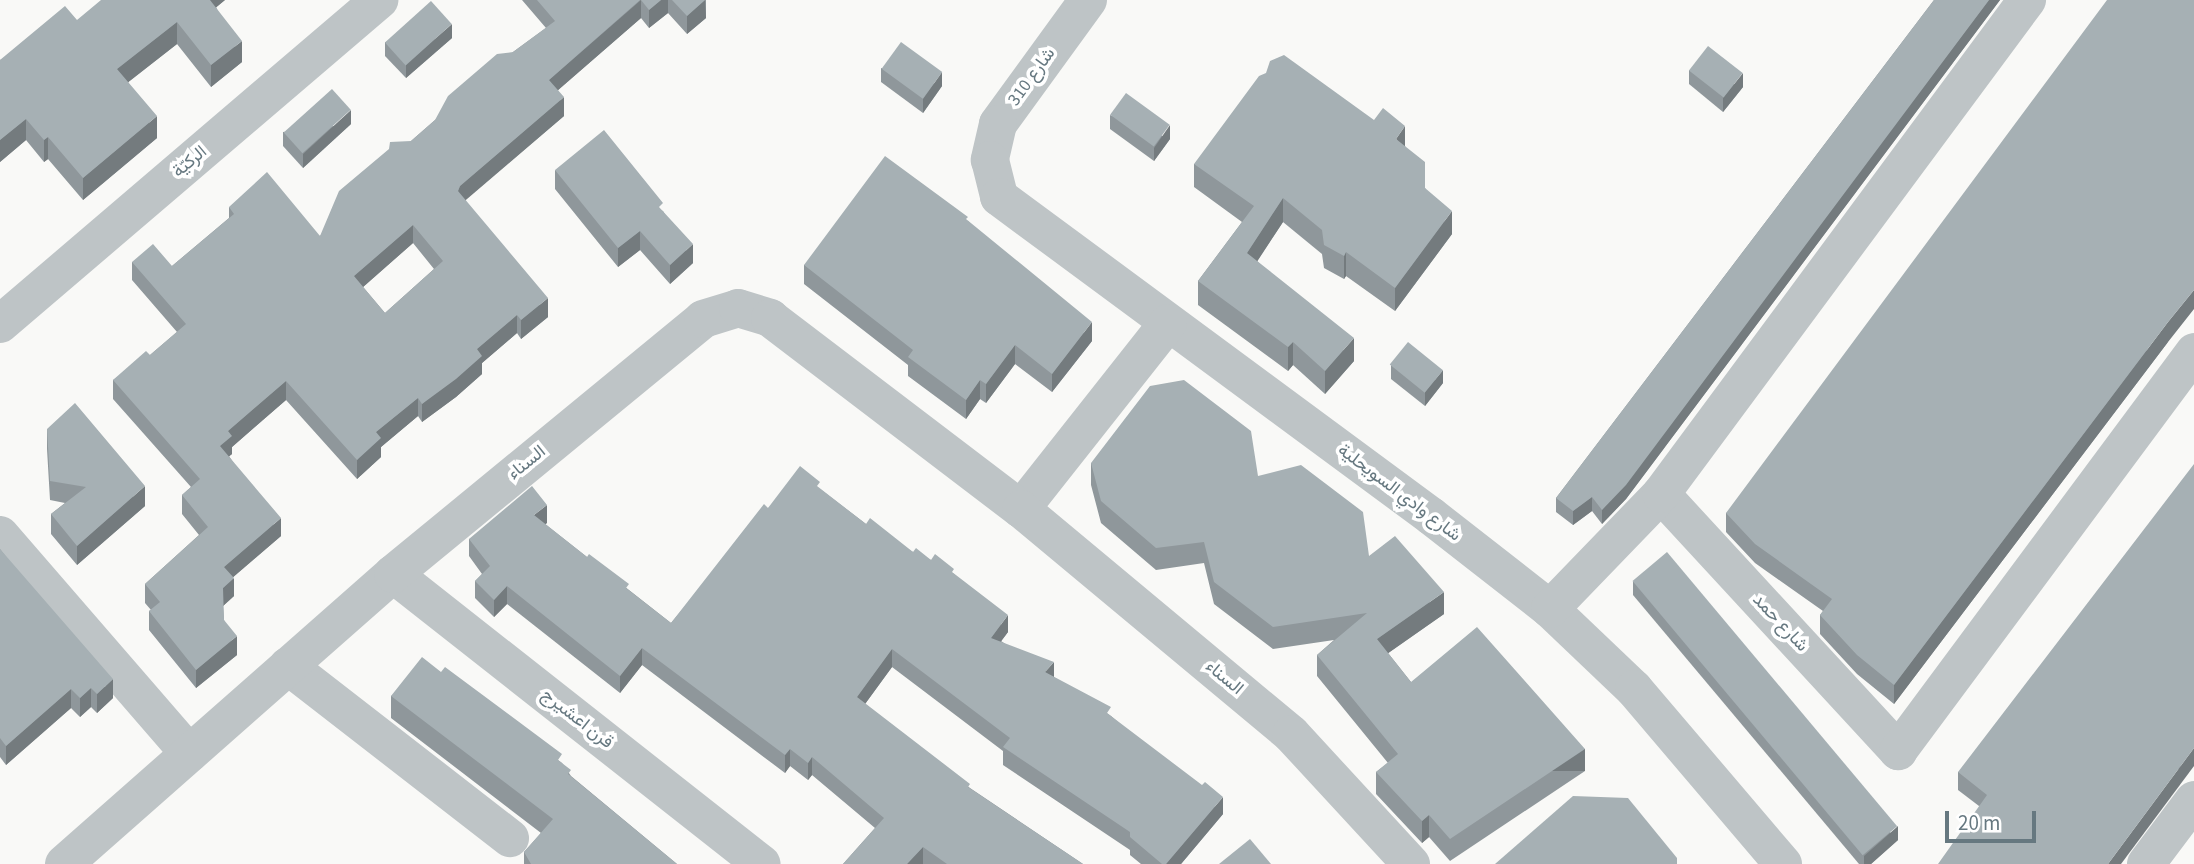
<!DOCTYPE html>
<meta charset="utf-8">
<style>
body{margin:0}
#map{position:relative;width:2194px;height:864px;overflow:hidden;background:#f9f9f7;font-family:"Source Sans 3",Vazirmatn,sans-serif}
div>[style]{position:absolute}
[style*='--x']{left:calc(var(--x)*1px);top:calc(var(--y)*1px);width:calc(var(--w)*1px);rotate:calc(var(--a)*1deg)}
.minor>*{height:38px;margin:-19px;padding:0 19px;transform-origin:19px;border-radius:19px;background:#bec4c6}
.wall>*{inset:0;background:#8f979b}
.shaded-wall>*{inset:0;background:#747b7e;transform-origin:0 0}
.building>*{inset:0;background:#a6b0b4;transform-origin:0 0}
span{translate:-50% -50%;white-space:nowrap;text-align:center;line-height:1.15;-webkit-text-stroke:7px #fff;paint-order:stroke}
.street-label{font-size:18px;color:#667880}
.scale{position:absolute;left:1945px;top:811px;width:91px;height:32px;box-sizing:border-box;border:4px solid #667880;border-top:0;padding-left:9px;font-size:21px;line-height:24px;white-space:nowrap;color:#667880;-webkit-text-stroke:5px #fff;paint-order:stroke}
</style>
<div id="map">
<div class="minor">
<i style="--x:1088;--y:0;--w:153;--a:126"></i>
<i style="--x:998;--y:124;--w:37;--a:103"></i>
<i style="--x:990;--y:160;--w:38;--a:76"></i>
<i style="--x:999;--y:197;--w:537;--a:36.44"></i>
<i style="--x:1431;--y:516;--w:151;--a:38"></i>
<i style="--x:1550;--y:609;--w:116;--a:43.6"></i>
<i style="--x:1634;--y:689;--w:230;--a:49.6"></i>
<i style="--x:0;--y:324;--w:499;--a:-40.5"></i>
<i style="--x:1661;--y:494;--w:350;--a:47.3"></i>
<i style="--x:1898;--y:751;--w:497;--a:-53.4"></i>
<i style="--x:1021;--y:509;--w:237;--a:-51.7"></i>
<i style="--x:0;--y:535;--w:289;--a:49.1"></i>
<i style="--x:393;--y:574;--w:469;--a:38.2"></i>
<i style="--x:1550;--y:609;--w:160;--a:-46"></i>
<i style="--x:1661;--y:494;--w:615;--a:-53.47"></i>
<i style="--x:288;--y:666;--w:281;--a:37.8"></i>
<i style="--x:64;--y:864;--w:439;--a:-41.4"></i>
<i style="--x:393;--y:574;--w:401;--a:-39.4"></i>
<i style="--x:703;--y:319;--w:37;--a:-17"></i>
<i style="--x:738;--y:308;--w:34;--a:17"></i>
<i style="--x:770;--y:318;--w:315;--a:37.3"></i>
<i style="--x:1021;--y:509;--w:351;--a:39.8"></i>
<i style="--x:1291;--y:734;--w:177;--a:47.3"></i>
<i style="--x:2146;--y:864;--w:80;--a:-53.1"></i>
</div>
<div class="wall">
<i style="clip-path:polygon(225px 0,216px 7px,242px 62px,211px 87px,177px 44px,128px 82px,157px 138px,83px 200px,48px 159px,44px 162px,26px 140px,0 162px,0 60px,77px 20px)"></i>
<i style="clip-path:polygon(evenodd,522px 0,706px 0,706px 18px,687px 34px,668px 13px,649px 28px,641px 18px,558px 90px,564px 116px,465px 200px,548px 317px,521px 339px,517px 333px,482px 363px,482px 374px,456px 397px,422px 422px,418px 416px,381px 447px,381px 457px,357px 479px,286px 400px,232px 447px,232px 454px,229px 456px,281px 536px,233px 577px,234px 596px,223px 606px,224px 620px,237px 655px,196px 688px,149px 630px,149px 611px,151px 610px,145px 603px,145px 584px,199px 535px,182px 514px,182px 495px,191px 487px,113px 399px,113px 380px,150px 355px,177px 332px,132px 280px,132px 262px,172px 266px,229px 218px,229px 207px,320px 236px,411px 141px,513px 52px,546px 28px,522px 0,413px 243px,434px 269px,385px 313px,363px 287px,413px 243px)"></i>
<i style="clip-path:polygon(1934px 0,2000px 0,1626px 499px,1602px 524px,1592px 511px,1573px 525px,1556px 512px,1556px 498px)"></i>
<i style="clip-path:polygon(452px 38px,406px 78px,385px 56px,385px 42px)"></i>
<i style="clip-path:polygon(881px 68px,942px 86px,923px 113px,881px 82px)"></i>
<i style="clip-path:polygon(1689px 70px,1743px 87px,1723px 112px,1689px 84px)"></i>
<i style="clip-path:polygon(1110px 115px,1170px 139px,1154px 161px,1110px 129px)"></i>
<i style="clip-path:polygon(351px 124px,303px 168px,283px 146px,283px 132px)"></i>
<i style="clip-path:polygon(1405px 146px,1425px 188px,1452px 234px,1395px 311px,1346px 276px,1344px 279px,1324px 268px,1322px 254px,1283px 222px,1257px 261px,1354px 361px,1325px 394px,1293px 365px,1288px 371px,1198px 305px,1198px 281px,1242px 222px,1194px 187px,1194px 164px)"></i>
<i style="clip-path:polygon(555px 170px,663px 211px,693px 263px,670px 284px,640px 250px,618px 267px,555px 189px)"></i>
<i style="clip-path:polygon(968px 221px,1092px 341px,1052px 392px,1015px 364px,986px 403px,980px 399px,966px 419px,908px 376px,908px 365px,804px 284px,804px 265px)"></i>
<i style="clip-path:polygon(2168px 342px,1894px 704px,1857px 674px,1820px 634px,1820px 615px,1823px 611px,1755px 563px,1726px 532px,1726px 513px)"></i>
<i style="clip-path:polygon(1391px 365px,1443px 383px,1425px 406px,1391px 379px)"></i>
<i style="clip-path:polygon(47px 429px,145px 506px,77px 565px,51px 534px,51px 514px,65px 503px,50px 500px,47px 449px)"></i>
<i style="clip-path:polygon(1091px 463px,1258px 476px,1369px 556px,1444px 614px,1388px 653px,1411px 682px,1585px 771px,1450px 861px,1429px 837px,1422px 843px,1376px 794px,1376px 772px,1388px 763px,1317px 676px,1317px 655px,1334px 640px,1273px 649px,1214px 604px,1204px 563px,1156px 570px,1101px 523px,1091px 485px)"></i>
<i style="clip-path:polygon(820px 489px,866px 524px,913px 552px,931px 560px,954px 574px,1008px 632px,1001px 641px,1111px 716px,1223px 814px,1181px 864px,1141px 864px,1130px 855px,1130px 850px,1003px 765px,1003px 751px,892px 667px,865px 704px,970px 788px,1083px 864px,843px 864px,875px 828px,812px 775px,808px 780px,790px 766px,785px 773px,642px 665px,620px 693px,507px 604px,494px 617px,475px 598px,475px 581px,482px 574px,469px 556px,469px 539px,547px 523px,545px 524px,671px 623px,768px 508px)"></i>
<i style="clip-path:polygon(0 549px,113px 698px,97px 713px,91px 707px,80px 717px,71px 708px,6px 765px,0 757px)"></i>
<i style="clip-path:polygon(1633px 581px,1898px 840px,1871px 864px,1859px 864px,1633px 595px)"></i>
<i style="clip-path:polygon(441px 672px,562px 763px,571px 776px,677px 864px,524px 864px,524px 852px,541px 833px,391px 718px,391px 696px)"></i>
<i style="clip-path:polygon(2194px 766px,1979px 806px,1958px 790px,1958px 772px)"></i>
</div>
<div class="shaded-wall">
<i style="clip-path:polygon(206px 0,225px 0,206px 16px)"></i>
<i style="clip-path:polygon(641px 0,641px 18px,549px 98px,549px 80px)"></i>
<i style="clip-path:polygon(661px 0,668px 0,668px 13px,649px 28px,649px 10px)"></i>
<i style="clip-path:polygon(705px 0,706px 18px,687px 34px,687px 16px)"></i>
<i style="clip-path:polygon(1989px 0,2000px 0,1626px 499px,1602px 524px,1602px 510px)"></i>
<i style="clip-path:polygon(177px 22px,177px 44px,117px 91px,117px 69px)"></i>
<i style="clip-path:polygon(452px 24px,452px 38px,406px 78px,406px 64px)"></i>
<i style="clip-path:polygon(242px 41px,242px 62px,211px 87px,211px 65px)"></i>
<i style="clip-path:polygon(942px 72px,942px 86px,923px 113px,923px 99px)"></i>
<i style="clip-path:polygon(1743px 73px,1743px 87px,1723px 112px,1723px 98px)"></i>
<i style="clip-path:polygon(564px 97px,564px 116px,460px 205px,458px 191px,460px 186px)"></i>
<i style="clip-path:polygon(351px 110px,351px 124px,303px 168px,303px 154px)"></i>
<i style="clip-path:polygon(157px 116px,157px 138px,83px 200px,83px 178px)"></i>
<i style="clip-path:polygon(26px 119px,26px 140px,0 162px,0 140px)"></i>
<i style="clip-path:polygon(1170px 125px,1170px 139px,1154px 161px,1154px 148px)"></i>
<i style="clip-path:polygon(1405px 126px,1405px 150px,1396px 139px)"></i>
<i style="clip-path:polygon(48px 137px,48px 159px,44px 162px,44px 140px)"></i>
<i style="clip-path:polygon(1283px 198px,1283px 222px,1247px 277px,1247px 253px)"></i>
<i style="clip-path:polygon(1452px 211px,1452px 234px,1395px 311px,1395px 288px)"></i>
<i style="clip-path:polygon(413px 225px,413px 243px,354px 295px,354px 276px)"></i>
<i style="clip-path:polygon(640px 231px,640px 250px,618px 267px,618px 248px)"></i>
<i style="clip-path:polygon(693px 244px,693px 263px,670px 284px,670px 265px)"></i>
<i style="clip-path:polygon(1346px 252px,1346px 276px,1344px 279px,1344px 256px)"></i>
<i style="clip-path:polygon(2194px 290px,2194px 309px,2168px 342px,1894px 704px,1894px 685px,2168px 322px)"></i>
<i style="clip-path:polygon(548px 298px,548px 317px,521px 339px,521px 320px)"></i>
<i style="clip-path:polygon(517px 315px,517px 333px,482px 363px,482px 374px,456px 397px,422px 422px,422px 404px,477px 349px)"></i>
<i style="clip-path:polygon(1092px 322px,1092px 341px,1052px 392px,1052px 374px)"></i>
<i style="clip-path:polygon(1354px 338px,1354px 361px,1325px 394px,1325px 371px)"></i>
<i style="clip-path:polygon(1293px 342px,1293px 365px,1288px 371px,1288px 347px)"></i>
<i style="clip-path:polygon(1015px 345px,1015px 364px,986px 403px,986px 384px)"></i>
<i style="clip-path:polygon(1443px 370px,1443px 383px,1425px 406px,1425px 392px)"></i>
<i style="clip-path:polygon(980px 380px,980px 399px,966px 419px,966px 400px)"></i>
<i style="clip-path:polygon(286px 381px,286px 400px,232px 447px,232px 454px,220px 464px,220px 446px,228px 431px)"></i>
<i style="clip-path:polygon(418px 398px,418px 416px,381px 447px,381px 457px,357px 479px,357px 460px,376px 432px)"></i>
<i style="clip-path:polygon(145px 486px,145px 506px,77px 565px,77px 546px)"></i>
<i style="clip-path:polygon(1592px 497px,1592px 511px,1573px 525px,1573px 511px)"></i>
<i style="clip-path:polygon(547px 505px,547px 523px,534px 533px,534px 515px)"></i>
<i style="clip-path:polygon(281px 518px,281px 536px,224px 585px,224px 567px)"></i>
<i style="clip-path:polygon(234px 578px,234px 596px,223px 606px,223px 588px)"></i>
<i style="clip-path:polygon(507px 586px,507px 604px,494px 617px,494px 600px)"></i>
<i style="clip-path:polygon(1444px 592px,1444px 614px,1377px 661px,1377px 639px)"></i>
<i style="clip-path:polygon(1008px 615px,1008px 632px,991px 655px,991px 638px)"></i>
<i style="clip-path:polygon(237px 636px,237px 655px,196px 688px,196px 670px)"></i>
<i style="clip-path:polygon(642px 648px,642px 665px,620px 693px,620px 676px)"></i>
<i style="clip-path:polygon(892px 649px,892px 667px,857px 715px,857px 697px)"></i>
<i style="clip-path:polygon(1054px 662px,1054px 679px,1045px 672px)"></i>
<i style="clip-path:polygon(113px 679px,113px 698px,97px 713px,97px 694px)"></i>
<i style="clip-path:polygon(91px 688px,91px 707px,80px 717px,80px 698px)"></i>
<i style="clip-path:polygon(71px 689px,71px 708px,6px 765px,6px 746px)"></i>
<i style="clip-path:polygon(2194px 748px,2194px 766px,2121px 864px,2108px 864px)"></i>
<i style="clip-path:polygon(790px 749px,790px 766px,785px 773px,785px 755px)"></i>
<i style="left:1585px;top:749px;width:22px;height:162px;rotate:90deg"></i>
<i style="clip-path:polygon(812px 757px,812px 775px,808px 780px,808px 763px)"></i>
<i style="clip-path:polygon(1223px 797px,1223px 814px,1181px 864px,1166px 864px)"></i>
<i style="clip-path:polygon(1429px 815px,1429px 837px,1422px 843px,1422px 821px)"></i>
<i style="clip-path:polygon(1898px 826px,1898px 840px,1871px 864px,1864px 864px,1864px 856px)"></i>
<i style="clip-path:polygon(923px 847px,923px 864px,907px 864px)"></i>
</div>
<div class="building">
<i style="clip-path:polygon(101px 0,210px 0,242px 41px,211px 65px,177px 22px,117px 69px,157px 116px,83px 178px,48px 137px,44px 140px,26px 119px,0 140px,0 60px,65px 6px,77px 20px)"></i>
<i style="clip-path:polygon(evenodd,537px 0,640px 0,549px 80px,564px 97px,460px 186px,458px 191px,548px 298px,521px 320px,517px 315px,477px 349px,482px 356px,456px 379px,422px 404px,418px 398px,376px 432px,381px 438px,357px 460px,286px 381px,228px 431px,232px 436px,220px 446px,281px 518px,224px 567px,234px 578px,223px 588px,224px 620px,237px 636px,196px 670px,149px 611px,160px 602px,145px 584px,208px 527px,182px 495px,200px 479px,113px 380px,146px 351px,150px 355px,186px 324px,132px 262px,153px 244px,172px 266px,234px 214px,229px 207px,267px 172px,320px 236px,339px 191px,389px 149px,390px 142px,411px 141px,435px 120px,448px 96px,497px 54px,513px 52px,555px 21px,537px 0,413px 225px,443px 261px,385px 313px,354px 276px,413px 225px)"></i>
<i style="clip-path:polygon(641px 0,661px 0,649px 10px)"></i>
<i style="clip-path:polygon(672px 0,705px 0,687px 16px)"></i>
<i style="clip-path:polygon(1934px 0,1989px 0,1626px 485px,1602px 510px,1592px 497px,1573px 511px,1556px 498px)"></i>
<i style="clip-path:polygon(2107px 0,2194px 0,2194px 290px,2168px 322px,1894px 685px,1857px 655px,1820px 615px,1832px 599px,1755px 544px,1726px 513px)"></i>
<i style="left:431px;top:1px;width:31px;height:62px;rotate:48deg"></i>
<i style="left:901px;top:42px;width:51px;height:33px;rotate:36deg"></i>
<i style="left:1708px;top:46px;width:44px;height:31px;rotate:38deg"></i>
<i style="clip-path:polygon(1284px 55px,1374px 120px,1383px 108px,1405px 126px,1396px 139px,1425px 162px,1425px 188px,1452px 211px,1395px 288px,1346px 252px,1344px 256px,1324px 245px,1322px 230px,1283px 198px,1247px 253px,1354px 338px,1325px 371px,1293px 342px,1288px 347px,1198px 281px,1254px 206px,1194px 164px,1259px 76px,1266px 73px,1270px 61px)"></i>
<i style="left:332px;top:89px;width:28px;height:65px;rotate:48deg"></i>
<i style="left:1126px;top:93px;width:54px;height:27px;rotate:36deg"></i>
<i style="clip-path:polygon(604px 130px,663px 203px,659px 207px,693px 244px,670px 265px,640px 231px,618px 248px,555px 170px)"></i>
<i style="clip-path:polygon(885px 156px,968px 217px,966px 219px,1092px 322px,1052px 374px,1015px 345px,986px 384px,980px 380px,966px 400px,908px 357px,913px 350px,804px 265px)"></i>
<i style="left:1408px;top:342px;width:45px;height:29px;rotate:39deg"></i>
<i style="clip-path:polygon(1184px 380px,1251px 431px,1258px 476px,1301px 465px,1363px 512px,1369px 556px,1395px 536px,1444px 592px,1377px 639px,1411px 682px,1477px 627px,1585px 749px,1450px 839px,1429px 815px,1422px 821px,1376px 772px,1398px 754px,1317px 655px,1367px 613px,1273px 627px,1214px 582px,1204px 542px,1156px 548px,1101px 501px,1091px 463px,1150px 386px)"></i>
<i style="clip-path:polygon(75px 403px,145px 486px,77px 546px,51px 514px,86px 487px,50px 481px,47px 429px)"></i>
<i style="clip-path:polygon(2194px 464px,2194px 748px,2108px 864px,1938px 864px,1987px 795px,1958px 772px)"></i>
<i style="clip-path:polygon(800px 466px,820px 482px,817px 486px,866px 524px,870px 518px,913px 552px,916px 548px,931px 560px,935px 554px,954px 569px,952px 572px,1008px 615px,991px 638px,1054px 662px,1045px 672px,1111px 707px,1107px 713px,1202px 785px,1205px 782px,1223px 797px,1166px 864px,1162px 864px,1130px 837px,1130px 832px,1003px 747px,1010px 738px,892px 649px,857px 697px,970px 784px,968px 787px,1083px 864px,947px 864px,923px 847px,907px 864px,843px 864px,884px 818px,812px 757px,808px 763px,790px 749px,785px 755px,642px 648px,620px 676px,507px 586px,494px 600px,475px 581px,490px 566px,469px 539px,532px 486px,547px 505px,534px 515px,587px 557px,589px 554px,629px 584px,626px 588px,671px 623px,764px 504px,768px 508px)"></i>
<i style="clip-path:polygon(0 549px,113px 679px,97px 694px,91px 688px,80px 698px,71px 689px,6px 746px,0 738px)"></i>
<i style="left:1667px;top:552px;width:358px;height:45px;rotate:50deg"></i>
<i style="clip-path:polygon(422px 657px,441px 672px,445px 667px,562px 754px,558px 760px,571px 770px,568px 774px,677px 864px,531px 864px,524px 852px,553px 819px,391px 696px)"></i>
<i style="clip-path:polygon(1573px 796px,1628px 798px,1677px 858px,1677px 864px,1495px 864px)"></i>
<i style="clip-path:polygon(1250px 839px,1271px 864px,1219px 864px)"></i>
</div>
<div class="street-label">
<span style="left:1032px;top:77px;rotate:-54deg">شارع 310</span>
<span style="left:190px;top:162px;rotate:-40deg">الركيّة</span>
<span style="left:527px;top:463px;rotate:-39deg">السناء</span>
<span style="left:1399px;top:493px;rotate:37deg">شارع وادي السويحلية</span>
<span style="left:1780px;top:623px;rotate:47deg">شارع حمد</span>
<span style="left:1224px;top:678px;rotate:40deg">السناء</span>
<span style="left:577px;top:719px;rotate:38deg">قرن اعشيرج</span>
</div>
<div class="scale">20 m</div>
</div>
